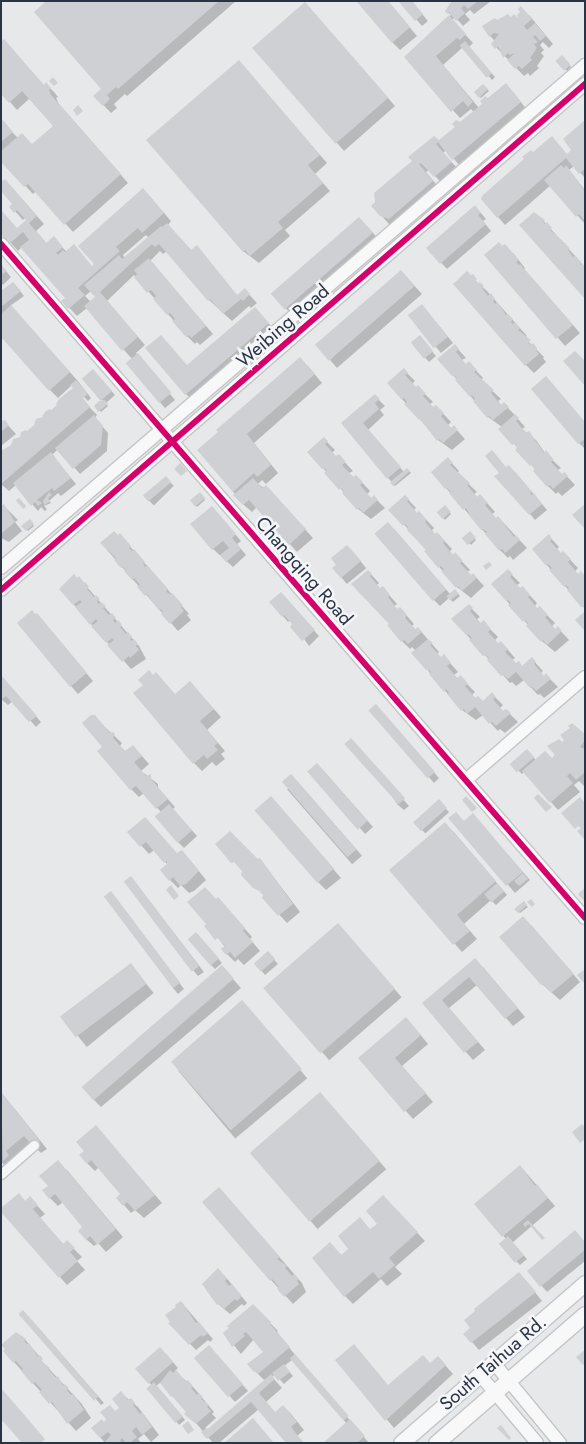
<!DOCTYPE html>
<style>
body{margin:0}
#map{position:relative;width:586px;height:1444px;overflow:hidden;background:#e6e8ea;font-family:Jost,sans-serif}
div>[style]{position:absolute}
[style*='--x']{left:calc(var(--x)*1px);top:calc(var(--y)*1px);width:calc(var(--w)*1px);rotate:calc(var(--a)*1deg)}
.shadow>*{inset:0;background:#0003;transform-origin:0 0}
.building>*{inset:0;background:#ced0d3;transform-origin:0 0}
.roads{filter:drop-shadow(1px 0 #c4c6c8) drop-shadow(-1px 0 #c4c6c8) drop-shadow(0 1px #c4c6c8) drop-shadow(0 -1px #c4c6c8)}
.street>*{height:9px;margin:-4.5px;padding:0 4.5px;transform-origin:4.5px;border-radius:4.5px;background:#f5f6f7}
.secondary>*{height:12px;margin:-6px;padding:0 6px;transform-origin:6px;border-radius:6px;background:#f8f8f8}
.primary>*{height:15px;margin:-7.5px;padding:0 7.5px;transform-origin:7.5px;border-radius:7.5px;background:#f8f8f8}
.cycleway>*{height:6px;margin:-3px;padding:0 3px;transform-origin:3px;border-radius:3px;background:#d6006c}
span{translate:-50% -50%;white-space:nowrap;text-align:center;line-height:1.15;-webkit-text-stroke:5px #f4f6f9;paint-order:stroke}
.street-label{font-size:19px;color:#2b3445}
.frame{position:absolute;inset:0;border:2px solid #2b3445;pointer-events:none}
</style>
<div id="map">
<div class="shadow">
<i style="clip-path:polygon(48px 1px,236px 1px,127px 96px,125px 94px,114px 104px,117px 108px,111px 113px,95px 96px,103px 89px)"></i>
<i style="clip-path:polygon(388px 1px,417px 36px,400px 50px,392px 42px)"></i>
<i style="clip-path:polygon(400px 1px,411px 1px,428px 21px,422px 26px)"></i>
<i style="clip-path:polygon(452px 1px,491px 1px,474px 14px,470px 10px,465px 14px,470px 20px,463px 26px,455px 17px,452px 20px,473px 43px,469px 47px,495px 77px,492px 80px,463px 47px,443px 65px,479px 108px,488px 100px,513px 92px,528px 111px,461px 167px,446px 150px,443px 153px,459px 170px,443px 184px,429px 170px,426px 172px,440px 189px,397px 226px,389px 224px,381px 215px,414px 161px,410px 157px,439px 141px,474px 112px,471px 109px,460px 118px,406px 58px,451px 15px,446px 11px)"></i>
<i style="clip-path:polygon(313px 12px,395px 106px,344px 151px,337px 143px)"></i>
<i style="clip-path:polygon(529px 15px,553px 44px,549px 48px,543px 42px,540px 45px,544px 50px,541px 53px,544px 56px,537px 66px,539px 68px,530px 76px,528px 73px,524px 76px,493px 44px,495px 41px,490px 36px,497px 21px,511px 18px,520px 22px)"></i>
<i style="clip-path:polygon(4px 41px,44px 86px,46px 84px,54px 92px,58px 97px,56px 98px,59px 104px,128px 183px,73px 232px,36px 191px,33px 194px,1px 160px,1px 121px,18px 138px,32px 145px,54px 126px,30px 98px,17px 110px,10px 102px)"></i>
<i style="clip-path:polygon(562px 57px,571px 67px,567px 71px,557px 61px)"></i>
<i style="clip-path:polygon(246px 70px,327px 163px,315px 174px,330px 191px,285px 230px,290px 236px,259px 263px,243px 251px)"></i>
<i style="clip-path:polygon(483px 85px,489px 91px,481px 98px,475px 93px)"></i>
<i style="clip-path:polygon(585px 122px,585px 178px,574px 166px,569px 170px,585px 190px,585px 224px,551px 185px,505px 225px,498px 217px,533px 154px,568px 155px,573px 150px)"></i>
<i style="clip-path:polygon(evenodd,13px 189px,44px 224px,36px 231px,47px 244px,61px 246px,67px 252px,93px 267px,150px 197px,171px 221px,168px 225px,192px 251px,238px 296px,245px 290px,257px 303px,251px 308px,249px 306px,232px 321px,209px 300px,167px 251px,163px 254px,160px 251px,150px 261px,213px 334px,200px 345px,197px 342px,195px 344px,187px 336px,134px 275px,107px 301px,145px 345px,136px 353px,175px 400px,165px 408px,127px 364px,132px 359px,87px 308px,77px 316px,63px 301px,66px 298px,22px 247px,18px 251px,1px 232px,18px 229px,28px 221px,25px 218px,23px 220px,11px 207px,14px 204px,13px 189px,146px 235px,149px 238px,125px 258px,123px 255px,146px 235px,13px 189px,91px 291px,96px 297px,91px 302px,85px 296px,91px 291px)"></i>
<i style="clip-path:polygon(480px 212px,486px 219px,483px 221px,491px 231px,447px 269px,428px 248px)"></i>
<i style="clip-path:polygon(539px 216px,585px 267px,585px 297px,538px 217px)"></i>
<i style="clip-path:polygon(367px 226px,380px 241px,293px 316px,272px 294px)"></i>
<i style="clip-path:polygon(513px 253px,525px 268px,524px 269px,580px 333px,565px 346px,486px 255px)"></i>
<i style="clip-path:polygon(1px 265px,11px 277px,3px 285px,1px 283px)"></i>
<i style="clip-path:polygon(467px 273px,487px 291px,527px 336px,525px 338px,544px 357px,543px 358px,546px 362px,534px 373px,526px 365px)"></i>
<i style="clip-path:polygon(409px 280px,422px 294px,337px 368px,330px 360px)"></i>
<i style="clip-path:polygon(17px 287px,24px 296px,10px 306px,77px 380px,91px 398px,88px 401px,72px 385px,58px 398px,50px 390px,1px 315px,1px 292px)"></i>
<i style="clip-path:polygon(427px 311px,453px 343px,441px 353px,436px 347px)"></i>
<i style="clip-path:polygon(263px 317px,276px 332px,194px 402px,186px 394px,187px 366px)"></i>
<i style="clip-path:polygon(423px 341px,436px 356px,429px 362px,412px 343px)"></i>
<i style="clip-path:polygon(455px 346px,466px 358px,462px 360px,466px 365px,469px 363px,483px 378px,481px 380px,501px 399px,498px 401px,502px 406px,504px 404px,512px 412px,525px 427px,522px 429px,536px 440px,545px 453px,561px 468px,558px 470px,562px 475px,564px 473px,575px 485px,562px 496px,558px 492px,556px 494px,548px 486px,502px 427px,488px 417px,453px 375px)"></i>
<i style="clip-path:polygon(308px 366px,322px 383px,254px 443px,278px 473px,266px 484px,262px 480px,258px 484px,274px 495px,313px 538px,297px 552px,257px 507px,252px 512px,244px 505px,199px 450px)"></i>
<i style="clip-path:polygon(404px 370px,415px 381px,412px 384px,416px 388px,418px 387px,433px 402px,430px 404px,434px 408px,436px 406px,451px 422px,448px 425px,452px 429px,454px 427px,465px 439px,452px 450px,438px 440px,402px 399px)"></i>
<i style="clip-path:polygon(97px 375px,115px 395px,106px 403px,108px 406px,101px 412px,95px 406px,104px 402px,84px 379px)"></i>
<i style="clip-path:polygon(533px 389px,585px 423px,585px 449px,579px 443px)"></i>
<i style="clip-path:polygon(73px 390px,97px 415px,95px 418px,108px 433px,107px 451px,80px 474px,58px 449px,52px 455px,76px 484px,61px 496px,58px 493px,49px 501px,51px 503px,44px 506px,47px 509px,45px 511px,41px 507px,38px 511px,16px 485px,9px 491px,1px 484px,21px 438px,46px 418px)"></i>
<i style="clip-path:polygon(375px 396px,385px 406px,380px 410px,384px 415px,368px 430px,404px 472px,407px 469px,411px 473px,395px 486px,343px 424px)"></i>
<i style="clip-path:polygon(1px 421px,5px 422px,16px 434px,1px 446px)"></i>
<i style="clip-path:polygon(324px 439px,335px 450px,332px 453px,336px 458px,338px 455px,353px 471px,349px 473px,354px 478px,356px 476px,370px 491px,367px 494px,372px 499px,374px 497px,385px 508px,371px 519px,358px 509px,323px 468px)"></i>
<i style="clip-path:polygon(448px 459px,459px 471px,457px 473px,477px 492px,474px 494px,478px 498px,480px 496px,488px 504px,495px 512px,492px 514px,496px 519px,498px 517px,527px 548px,513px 560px,510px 556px,508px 558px,500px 550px,446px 488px)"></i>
<i style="clip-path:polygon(507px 468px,515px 472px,547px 510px,535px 520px,530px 514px)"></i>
<i style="left:166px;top:478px;width:11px;height:28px;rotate:45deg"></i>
<i style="clip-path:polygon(200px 494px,205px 500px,197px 507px,191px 500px)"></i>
<i style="clip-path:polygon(405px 496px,416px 508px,414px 510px,417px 514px,419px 512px,434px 528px,432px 530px,435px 535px,437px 533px,452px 549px,450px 551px,453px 556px,455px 554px,470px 570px,467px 572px,471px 576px,473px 574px,484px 586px,471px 598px,457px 587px,426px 552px,428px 550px,390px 510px)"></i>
<i style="clip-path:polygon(1px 506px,4px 506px,18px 520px,15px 522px,22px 531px,9px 542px,1px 538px)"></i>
<i style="clip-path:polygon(445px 507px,451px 514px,445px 520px,439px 512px)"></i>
<i style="clip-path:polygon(217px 513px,241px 541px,237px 544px,246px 555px,233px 567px,213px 549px,192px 524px)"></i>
<i style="clip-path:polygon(30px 521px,34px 526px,28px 531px,23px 526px)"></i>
<i style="clip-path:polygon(394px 529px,450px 594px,455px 590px,460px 596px,453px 602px,449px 598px,440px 606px,434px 600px,376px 533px)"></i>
<i style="clip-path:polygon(470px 533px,476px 540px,471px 545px,464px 538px)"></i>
<i style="clip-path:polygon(549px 536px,559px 547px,557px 549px,561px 554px,563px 552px,578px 568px,575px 571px,578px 575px,585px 577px,585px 609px,533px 549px)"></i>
<i style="clip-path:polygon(101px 543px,127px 543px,189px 614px,187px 615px,191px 620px,178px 631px)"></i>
<i style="left:353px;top:552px;width:21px;height:25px;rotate:51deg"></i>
<i style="clip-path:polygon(368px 571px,379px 583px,377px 585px,381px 590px,383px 588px,397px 604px,394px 606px,398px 610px,400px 608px,414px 624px,412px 626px,416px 630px,418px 628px,439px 652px,437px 654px,441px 658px,444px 656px,458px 672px,454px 675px,458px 679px,460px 677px,475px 692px,472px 695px,476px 699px,483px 702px,492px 694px,503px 705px,500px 708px,504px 712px,506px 710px,518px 722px,505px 733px,500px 729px,498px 731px,483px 715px,476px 720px,462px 710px,431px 675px,416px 651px,412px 647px,410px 649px,402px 641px,390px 624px,353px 584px)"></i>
<i style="clip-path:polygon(508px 571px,520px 583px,517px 585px,520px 589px,522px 587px,537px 603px,535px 606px,538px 610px,540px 608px,555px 623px,552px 626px,556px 630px,558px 628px,569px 640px,555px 652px,542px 641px,507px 601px)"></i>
<i style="clip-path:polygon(79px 578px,139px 646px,146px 659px,131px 669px,60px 589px)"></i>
<i style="clip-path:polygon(286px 600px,319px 636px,309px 646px,291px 620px,288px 622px,283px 616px)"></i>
<i style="clip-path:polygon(469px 606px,480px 617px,477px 619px,481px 624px,483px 622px,498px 637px,495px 640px,498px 645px,501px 642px,515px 658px,512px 660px,516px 665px,523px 667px,532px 659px,543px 671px,541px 673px,544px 677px,546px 675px,558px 687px,544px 698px,540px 694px,538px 695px,524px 680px,516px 686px,512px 682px,510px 683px,467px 635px)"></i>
<i style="clip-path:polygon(37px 615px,93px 681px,78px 694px,71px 686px,36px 616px)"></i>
<i style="clip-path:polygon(1px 676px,41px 722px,36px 727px,13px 701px,8px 705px,1px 699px)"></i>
<i style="clip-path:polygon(190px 682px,221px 717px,207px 730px,225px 751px,221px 754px,225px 759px,216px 766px,212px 762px,202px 771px,194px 763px,176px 695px)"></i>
<i style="clip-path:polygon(371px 711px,382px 712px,439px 778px,434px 783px)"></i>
<i style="clip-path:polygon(93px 716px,122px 743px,120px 746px,126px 752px,133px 746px,149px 764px,141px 771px,158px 784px,158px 788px,175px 807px,173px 809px,197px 836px,184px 848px,178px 842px,161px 812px,144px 793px,139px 797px,131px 789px,103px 747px)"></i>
<i style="clip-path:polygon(585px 737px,585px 787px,579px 781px,574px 785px,580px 792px,558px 810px,524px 772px,522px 774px,512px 764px,527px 751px,536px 760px,552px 759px,562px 744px)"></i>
<i style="clip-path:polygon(356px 745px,409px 806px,404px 810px,398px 805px)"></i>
<i style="clip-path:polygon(323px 770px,373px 827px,365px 834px,360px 828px)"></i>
<i style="left:297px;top:781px;width:99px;height:13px;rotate:49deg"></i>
<i style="left:439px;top:801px;width:15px;height:32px;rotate:48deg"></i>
<i style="clip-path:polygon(278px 805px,341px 878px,326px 890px,318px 882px)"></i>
<i style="clip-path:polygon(145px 818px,177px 854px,190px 860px,206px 880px,194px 891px,189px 893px,181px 885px,178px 888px,170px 880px,168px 865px,154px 850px,149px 854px,129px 832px)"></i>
<i style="clip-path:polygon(450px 819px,480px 823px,530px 880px,515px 893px)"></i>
<i style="clip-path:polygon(453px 831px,507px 895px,496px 905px,491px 900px,464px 924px,477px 939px,462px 952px,390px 870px)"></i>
<i style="clip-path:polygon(260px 859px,300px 912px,287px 923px,264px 898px,264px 895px,244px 871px)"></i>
<i style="clip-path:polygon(131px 877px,204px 972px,198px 976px,193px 970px)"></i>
<i style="clip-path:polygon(111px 892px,184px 989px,178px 994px,173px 988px)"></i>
<i style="clip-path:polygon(218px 898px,252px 937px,250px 939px,260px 951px,244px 965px,238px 959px,235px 962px,227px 954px,223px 949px,225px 947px,208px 925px)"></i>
<i style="clip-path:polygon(524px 903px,528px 907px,520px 913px,516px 909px)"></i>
<i style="left:338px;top:924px;width:97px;height:96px;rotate:49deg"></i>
<i style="clip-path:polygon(531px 925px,580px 982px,560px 1000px,542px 984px)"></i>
<i style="clip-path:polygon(200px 938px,222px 963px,215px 969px,211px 965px)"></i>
<i style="clip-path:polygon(271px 956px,278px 964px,265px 975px,255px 963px)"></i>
<i style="left:131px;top:965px;width:36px;height:86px;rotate:51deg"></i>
<i style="clip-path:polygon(222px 967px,241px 988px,101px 1107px,93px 1099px,137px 1042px,136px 1040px)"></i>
<i style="clip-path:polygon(483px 967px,525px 1017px,513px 1026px,477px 985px,449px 1008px,485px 1050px,473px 1060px,423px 1003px)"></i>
<i style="left:250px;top:1010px;width:89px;height:94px;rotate:50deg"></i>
<i style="clip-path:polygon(414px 1027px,428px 1044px,402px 1066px,433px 1102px,413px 1119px,360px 1058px)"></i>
<i style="clip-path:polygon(1px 1092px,47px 1149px,41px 1153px,32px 1144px,8px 1168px,1px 1162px)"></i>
<i style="left:320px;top:1093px;width:101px;height:91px;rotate:49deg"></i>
<i style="clip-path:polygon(103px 1135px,162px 1203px,144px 1218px,135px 1210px,131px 1213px,124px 1205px,122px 1194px,99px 1167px,95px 1171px,87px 1163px,85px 1151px)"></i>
<i style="clip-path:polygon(520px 1166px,555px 1206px,512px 1243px,527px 1259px,520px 1265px,500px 1244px,506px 1239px,476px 1204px)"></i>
<i style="clip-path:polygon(66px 1169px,123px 1237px,106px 1252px,98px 1243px,94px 1246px,86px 1239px,84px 1227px,63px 1202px,58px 1206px,50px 1198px)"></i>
<i style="clip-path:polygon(19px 1195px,26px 1202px,30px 1198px,45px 1214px,40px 1218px,64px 1245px,67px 1242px,82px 1257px,77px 1261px,85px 1270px,67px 1285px,60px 1277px)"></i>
<i style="clip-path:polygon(227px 1197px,302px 1283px,306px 1292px,293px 1304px,271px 1280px)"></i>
<i style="clip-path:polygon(391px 1205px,425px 1241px,395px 1267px,402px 1274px,387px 1286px,381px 1279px,353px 1304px,345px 1296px,330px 1243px,342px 1256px,379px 1224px)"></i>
<i style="clip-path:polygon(585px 1243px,585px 1261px,547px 1292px,529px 1271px)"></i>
<i style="clip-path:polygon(224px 1275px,247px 1303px,244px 1306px,242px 1304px,230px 1314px,218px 1304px,204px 1284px)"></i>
<i style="clip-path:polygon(526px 1281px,542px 1301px,479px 1350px,465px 1334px)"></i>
<i style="clip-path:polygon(181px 1302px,213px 1339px,210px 1342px,208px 1340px,196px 1350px,170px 1323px)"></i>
<i style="clip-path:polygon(253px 1306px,278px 1331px,277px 1332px,296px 1356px,369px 1443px,325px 1443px,347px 1424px,292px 1360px,284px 1366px,293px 1376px,284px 1384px,275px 1374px,272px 1377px,282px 1388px,266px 1402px,275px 1413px,283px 1406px,291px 1414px,304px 1430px,297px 1436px,259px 1409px,219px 1443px,213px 1443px,161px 1382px,156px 1386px,185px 1420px,179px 1425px,176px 1421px,149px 1382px,166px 1354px,178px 1368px,175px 1371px,194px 1388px,214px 1412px,212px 1414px,216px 1418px,205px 1428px,208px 1431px,266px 1380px,263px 1379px,248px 1364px,265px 1352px,254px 1339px,241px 1354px,224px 1333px)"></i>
<i style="clip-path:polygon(29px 1317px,104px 1403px,101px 1405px,96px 1399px)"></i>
<i style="clip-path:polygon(22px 1336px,39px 1356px,38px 1357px,81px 1403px,91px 1418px,76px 1431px,14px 1362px)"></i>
<i style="clip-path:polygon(214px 1352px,248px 1391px,235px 1402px,196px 1358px)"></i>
<i style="clip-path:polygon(336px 1360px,388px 1386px,430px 1364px,445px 1365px,453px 1374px,394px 1428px)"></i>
<i style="clip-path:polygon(121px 1393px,138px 1407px,159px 1435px,151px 1442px,144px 1434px,138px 1439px,141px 1443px,105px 1443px,93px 1428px,104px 1423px,121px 1408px)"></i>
</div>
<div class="building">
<i style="clip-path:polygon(46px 1px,219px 1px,118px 89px,116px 87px,107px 95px,110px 99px,103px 106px,93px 96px,101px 89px,34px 12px)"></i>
<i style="clip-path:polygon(356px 1px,388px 1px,410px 27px,392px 43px)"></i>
<i style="clip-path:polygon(398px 1px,412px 1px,423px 14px,415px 21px)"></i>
<i style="clip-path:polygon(452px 1px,478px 1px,468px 9px,464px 5px,461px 8px,465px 13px,456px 21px,449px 12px,447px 14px,445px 11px)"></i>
<i style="left:305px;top:2px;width:127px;height:70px;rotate:49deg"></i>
<i style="clip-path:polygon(521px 6px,532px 19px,524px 26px,527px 30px,535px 23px,546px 36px,540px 41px,535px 35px,533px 37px,538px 42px,534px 44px,537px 48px,530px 58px,532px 60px,522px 69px,519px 66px,515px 69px,507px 60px,515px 53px,510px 55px,508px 53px,503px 58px,498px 46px,495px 49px,491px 44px,499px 34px,494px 33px,489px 37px,482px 26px,495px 18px,497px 20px,508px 14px,511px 17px,514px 14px,518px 19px,517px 15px,520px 12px,518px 9px)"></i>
<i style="clip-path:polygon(449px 15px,466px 34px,460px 40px,457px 38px,436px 56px,473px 102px,468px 107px,463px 101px,451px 112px,404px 57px)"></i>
<i style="clip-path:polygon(4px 39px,44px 85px,46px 82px,51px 88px,49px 90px,51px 95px,121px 174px,64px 225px,28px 184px,24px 187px,1px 162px,1px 151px,22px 133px,32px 144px,53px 126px,22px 91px,9px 103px,1px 94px,1px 42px)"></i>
<i style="left:465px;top:41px;width:42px;height:7px;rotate:50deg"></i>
<i style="left:562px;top:55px;width:13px;height:9px;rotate:48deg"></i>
<i style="clip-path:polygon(239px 60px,320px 155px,308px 165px,323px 183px,278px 222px,283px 228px,250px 256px,245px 250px,243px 252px,146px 140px)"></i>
<i style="clip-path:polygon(53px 77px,58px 83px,54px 86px,49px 81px)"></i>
<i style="clip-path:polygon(506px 83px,521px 102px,452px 160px,438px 142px,436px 144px,452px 162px,434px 177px,421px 163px,419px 164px,433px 181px,389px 219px,380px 216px,371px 206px,375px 202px,374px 193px,412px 161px,408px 157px,434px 136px,439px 140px,444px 136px,455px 127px,452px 124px,456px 120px,460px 122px,482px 104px,480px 101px,485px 96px,488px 98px)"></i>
<i style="clip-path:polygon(483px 84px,488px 89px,479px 98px,474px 92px)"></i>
<i style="clip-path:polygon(78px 105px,83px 111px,77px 116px,73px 110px)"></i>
<i style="clip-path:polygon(3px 120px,13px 132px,1px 142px,1px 121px)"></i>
<i style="clip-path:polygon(585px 120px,585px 169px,579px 174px,566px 158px,497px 218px,481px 199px,482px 196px,524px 159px,522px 157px,531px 150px,533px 152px,552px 136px,567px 154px,571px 150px,563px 139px)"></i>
<i style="clip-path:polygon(561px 165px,564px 168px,566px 165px,585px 191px,585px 221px,579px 214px,576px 217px,544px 180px)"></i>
<i style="clip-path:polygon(5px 179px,37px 216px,29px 223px,46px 243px,54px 236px,63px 247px,56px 253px,58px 255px,63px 250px,65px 252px,74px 244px,92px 266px,94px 264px,78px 246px,143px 188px,164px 213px,142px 233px,138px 228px,116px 247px,120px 251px,78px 288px,85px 295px,68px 309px,61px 301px,65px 298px,20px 247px,29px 240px,23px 232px,9px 244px,1px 234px,1px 210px,17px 228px,26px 220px,17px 210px,14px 213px,9px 207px,12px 204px,1px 191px,1px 182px)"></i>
<i style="clip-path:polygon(475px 205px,481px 213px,478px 215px,486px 224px,440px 264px,426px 248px)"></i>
<i style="clip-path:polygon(534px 212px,545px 220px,543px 222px,545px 224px,547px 222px,552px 228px,550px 230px,563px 241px,562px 244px,564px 242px,570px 249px,568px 250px,573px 257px,575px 255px,581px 262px,580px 265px,582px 264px,585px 266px,585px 299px,519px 225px)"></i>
<i style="left:359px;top:217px;width:21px;height:117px;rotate:49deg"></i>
<i style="clip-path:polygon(167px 223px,191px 250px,197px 245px,237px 295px,245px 288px,250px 294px,243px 301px,241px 299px,223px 314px,210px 299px,208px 301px,159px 244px,155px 247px,152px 244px,100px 292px,138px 337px,122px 351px,84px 306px,95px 297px,84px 285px,119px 255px,122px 259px,161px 226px,162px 227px)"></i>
<i style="clip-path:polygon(499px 242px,502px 246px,505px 244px,519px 260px,516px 262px,519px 265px,520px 264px,573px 325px,556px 339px,484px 255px)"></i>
<i style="clip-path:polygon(149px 258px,206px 326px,191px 338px,189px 335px,186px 337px,172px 321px,175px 319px,170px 313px,167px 315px,153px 299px,156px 296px,151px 290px,147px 293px,134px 277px,137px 274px,134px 270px)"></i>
<i style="clip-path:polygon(1px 265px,7px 271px,1px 275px)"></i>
<i style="left:401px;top:270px;width:21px;height:114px;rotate:49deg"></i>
<i style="clip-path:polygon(467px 271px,471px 275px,473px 274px,477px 279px,475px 281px,478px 283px,480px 282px,484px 286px,482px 288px,488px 296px,491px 293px,495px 299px,493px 301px,495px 304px,497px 302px,506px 315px,508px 314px,513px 319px,511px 322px,513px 324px,515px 322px,520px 328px,518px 330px,531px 340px,528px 342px,531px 345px,533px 343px,537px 348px,536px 350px,539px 354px,525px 366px,453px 284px)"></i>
<i style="clip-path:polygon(13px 282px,21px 291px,1px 307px,1px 291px)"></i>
<i style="left:422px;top:304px;width:42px;height:18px;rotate:52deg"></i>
<i style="clip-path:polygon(11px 305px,70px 372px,49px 391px,1px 337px,1px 314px)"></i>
<i style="clip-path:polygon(255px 307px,269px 323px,185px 395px,145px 348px,161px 335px,187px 365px)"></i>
<i style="left:420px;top:335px;width:21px;height:12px;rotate:51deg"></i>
<i style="clip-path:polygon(455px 344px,459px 349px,456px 352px,466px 364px,469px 361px,477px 370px,474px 372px,494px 390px,491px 393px,501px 405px,504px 402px,509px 407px,493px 420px,489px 416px,487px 418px,473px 401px,475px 399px,472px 395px,470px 397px,455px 380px,457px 379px,454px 375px,452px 376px,437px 359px)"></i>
<i style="clip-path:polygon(575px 351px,585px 361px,585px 386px,563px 361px)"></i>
<i style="left:138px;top:353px;width:52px;height:16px;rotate:50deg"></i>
<i style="clip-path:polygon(300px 357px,315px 374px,247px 434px,271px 465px,257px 477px,254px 473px,233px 492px,197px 450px,218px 432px,216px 430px)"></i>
<i style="clip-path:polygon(404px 368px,408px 373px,405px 375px,416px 387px,418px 385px,426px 394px,423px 396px,433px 407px,436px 405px,444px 413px,441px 416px,451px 428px,454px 425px,458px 430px,443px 443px,439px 439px,437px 441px,420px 419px,419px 420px,404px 404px,407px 402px,404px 398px,402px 400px,387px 383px)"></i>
<i style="left:93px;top:369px;width:29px;height:15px;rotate:49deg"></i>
<i style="clip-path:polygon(546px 376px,585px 422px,585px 439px,578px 444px,531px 389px)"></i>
<i style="clip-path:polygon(76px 380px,88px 394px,83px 398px,90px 407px,1px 484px,1px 451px,11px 445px,13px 439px,20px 437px,21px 432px,26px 430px,27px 431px,34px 425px,36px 419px,43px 417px,42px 416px,46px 411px,50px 409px,51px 410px,57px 405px,56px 404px,59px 399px,73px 388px,70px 385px)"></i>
<i style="clip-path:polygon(375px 394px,380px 399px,375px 403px,379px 409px,363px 423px,401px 467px,387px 479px,341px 423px)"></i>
<i style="clip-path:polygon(105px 400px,108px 404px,98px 412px,94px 406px,99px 401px)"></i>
<i style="clip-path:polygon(515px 414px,519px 418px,516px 421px,526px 433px,529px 431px,544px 453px,546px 450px,554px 460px,551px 462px,562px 474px,565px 472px,568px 476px,553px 489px,550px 485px,547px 487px,533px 471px,535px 469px,532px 465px,530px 466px,515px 450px,517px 448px,514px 444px,512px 445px,498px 429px)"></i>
<i style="clip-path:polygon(94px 415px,103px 426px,101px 445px,73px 469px,55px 448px)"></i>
<i style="clip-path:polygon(5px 420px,9px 425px,1px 432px,1px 421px)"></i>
<i style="clip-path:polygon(324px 437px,328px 441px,325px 444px,336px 456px,339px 454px,346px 462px,342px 465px,353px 477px,356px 475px,363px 482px,360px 485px,371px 498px,374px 495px,378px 500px,363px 513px,359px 508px,357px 510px,342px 493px,344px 491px,341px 488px,339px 490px,324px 473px,327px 471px,324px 468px,322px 469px,307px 452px)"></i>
<i style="clip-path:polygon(492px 450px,506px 467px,509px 465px,532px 492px,530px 493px,532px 495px,534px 493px,542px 504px,529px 515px,494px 476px,499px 473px,485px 456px)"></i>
<i style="clip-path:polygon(51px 452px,71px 478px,54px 491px,52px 488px,37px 500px,42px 503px,38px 506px,35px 502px,31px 506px,13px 483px)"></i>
<i style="clip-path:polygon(448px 457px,453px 463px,450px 465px,470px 483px,467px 485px,477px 497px,480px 494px,488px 503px,485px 505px,496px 518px,498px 516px,514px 537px,516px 535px,520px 540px,505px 553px,502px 549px,499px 551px,485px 534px,487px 532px,483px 529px,481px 530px,468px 514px,469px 513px,466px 508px,463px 510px,449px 493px,451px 492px,447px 488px,445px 489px,431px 472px)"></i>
<i style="clip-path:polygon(180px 463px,187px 471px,181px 476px,174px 469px)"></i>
<i style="clip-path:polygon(407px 468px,410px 471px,393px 486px,390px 482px)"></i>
<i style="left:166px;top:476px;width:8px;height:30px;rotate:50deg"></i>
<i style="clip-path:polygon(253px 478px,262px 488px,266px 485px,306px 529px,289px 545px,249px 500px,243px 505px,233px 495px)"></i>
<i style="clip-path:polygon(49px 492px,52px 495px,48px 498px,50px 501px,45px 505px,43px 501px)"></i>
<i style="left:200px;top:492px;width:8px;height:13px;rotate:50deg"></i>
<i style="clip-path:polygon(405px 495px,409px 499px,407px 501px,417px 513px,419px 511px,427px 520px,425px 522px,435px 534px,437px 532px,445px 541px,443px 543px,453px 555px,455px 552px,463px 561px,460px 563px,471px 575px,473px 573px,477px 578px,462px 591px,458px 586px,456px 588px,441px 571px,444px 569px,441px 566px,438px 568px,424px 551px,426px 550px,407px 530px,408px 528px,405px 524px,403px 526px,388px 510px)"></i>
<i style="left:19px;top:498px;width:11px;height:4px;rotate:49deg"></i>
<i style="clip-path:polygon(4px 504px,15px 522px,1px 534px,1px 506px)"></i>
<i style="clip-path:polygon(585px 504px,585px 529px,572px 515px)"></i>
<i style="left:445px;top:505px;width:9px;height:11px;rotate:49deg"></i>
<i style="clip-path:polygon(212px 506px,236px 534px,232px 538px,241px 549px,226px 562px,220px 555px,229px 548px,223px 541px,212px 550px,190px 524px)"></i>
<i style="clip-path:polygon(30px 519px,34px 524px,26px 531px,21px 526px)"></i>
<i style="left:388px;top:522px;width:89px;height:18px;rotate:49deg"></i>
<i style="clip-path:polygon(114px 531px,118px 535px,120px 533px,131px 546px,129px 548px,132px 551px,134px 549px,145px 562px,143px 563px,145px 567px,147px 565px,168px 589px,166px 591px,169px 594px,172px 593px,183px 605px,181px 607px,184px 611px,170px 624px,161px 614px,163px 612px,161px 609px,159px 611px,147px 594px,145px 596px,137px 587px,140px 585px,134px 578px,132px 580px,124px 571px,126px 570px,123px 567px,121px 568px,114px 560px,116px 558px,100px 543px)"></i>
<i style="left:470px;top:531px;width:9px;height:11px;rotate:49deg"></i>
<i style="clip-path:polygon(549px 534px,552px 539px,550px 541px,561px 553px,563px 551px,571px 559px,568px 562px,578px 574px,581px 571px,585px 576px,585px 607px,581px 607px,567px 590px,569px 588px,566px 585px,564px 587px,549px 570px,552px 568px,548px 564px,546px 566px,532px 549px)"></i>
<i style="clip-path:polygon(347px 545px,361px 561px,341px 578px,332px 568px,336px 565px,331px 558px)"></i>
<i style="clip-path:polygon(489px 562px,492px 565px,486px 570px,483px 566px)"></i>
<i style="clip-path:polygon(508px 569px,513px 574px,510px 577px,520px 588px,523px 586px,530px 595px,528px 597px,537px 608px,540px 606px,548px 615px,545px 617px,555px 629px,558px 626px,562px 631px,547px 645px,543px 640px,541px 642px,526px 626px,528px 624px,525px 620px,523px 622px,508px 605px,511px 603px,508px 600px,506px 601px,491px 584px)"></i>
<i style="clip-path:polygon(368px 570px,372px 574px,370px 576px,380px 588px,383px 586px,390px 595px,388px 597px,397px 609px,400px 607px,407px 615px,405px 618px,415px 629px,418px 627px,422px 632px,408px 644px,404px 640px,401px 642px,387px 625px,389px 624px,351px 584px)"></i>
<i style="clip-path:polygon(74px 574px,77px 578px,79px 576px,83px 581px,81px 582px,85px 582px,89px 587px,87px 589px,94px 597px,96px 595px,100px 599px,97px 601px,99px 604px,101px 602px,106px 606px,103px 608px,109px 615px,112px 613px,116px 618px,113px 620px,115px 623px,118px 620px,122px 625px,120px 627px,126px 634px,128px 632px,132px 637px,130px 639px,131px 641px,134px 639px,138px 644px,136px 646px,139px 650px,130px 658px,129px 656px,122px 662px,107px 645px,114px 640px,112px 638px,106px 643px,91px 626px,98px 621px,96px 619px,90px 625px,75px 607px,82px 602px,80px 600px,73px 605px,59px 589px)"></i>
<i style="left:455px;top:589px;width:6px;height:11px;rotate:51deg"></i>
<i style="clip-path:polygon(281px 592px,315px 630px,302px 641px,290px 627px,292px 624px,284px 615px,282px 617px,269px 602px)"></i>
<i style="clip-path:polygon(469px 604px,473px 608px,470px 611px,480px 623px,484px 620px,491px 629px,488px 632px,498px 643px,501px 641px,508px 649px,505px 652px,516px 663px,519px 661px,522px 666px,532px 657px,536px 662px,534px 664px,544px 676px,546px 673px,551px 679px,536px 691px,532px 687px,530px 688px,516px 672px,508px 679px,503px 675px,501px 676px,487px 660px,489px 658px,486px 655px,483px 656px,469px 640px,472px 638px,468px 634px,466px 635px,451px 619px)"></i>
<i style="clip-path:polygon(32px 610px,35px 614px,37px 613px,87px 673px,70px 687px,17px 623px)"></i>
<i style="clip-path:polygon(585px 611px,585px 631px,575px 620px)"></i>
<i style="clip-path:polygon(428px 639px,433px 643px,430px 645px,441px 657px,444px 654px,451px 663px,447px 666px,457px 678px,461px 675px,468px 684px,465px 686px,475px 698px,478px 696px,483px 701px,492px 692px,496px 697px,493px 699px,503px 711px,506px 709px,511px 713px,496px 726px,492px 722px,489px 724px,475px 707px,467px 714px,464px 709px,461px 711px,447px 694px,449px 693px,446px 689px,444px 692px,429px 674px,431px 672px,428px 669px,426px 670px,411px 653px)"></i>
<i style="clip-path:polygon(149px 670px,153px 675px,156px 672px,175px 694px,190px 681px,214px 709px,200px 721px,218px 743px,214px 746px,218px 750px,207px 759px,204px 755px,193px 764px,133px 693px,143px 685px,138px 680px)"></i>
<i style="clip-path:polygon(1px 675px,37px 716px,29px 722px,6px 696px,1px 700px)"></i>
<i style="left:376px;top:704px;width:90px;height:10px;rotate:49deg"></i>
<i style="clip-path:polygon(91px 715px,95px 715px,110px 733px,113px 732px,115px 734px,113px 738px,125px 751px,133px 745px,142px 756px,134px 762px,146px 776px,151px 774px,151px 779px,168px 799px,156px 809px,136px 786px,130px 790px,97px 751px,102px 747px,82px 723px)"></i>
<i style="clip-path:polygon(572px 723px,585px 734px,585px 740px,580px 747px,585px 749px,585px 772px,576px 780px,570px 773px,567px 776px,573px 783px,550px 803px,522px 771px,545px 751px,552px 758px,555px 755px,547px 746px,559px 739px,562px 742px,564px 740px,560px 735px,570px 728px,568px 726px)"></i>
<i style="left:351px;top:738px;width:81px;height:9px;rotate:48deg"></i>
<i style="left:527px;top:749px;width:11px;height:23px;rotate:49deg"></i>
<i style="left:317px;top:763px;width:77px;height:13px;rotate:49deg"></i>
<i style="left:291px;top:774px;width:100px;height:12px;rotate:49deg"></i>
<i style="clip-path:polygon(538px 794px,552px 807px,546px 812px,534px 798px)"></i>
<i style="left:271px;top:796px;width:96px;height:22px;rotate:49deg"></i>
<i style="clip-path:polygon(466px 796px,477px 808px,472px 812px,462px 800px)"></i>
<i style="clip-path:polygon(580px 797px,585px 803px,585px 840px,577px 831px,581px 828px,578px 826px,575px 829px,561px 813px)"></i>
<i style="left:439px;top:799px;width:12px;height:35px;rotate:48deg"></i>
<i style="left:169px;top:804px;width:35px;height:19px;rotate:49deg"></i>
<i style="clip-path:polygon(456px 812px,464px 821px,473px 813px,523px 872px,506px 886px,448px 818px)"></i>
<i style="clip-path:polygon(145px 817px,177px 853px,182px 850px,199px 871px,186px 884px,180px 886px,173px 877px,169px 881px,160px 870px,167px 864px,167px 861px,164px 863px,146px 842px,140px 847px,127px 832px)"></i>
<i style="clip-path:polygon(445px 822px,496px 881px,457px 915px,470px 931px,453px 945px,389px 870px)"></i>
<i style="clip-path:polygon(230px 831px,258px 859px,260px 858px,293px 904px,278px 916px,262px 898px,263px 895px,259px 891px,253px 888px,241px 875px,242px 871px,234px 862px,231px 863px,215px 844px)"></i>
<i style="clip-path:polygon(523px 873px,528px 879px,519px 886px,514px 881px)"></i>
<i style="left:131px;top:876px;width:113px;height:9px;rotate:53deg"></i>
<i style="left:497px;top:883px;width:11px;height:17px;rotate:49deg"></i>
<i style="clip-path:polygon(171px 885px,179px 896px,174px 900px,166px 890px)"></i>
<i style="clip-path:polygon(205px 887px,216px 899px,218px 897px,245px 928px,243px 931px,253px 942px,235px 958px,230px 952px,226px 955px,221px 949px,225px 946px,218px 938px,215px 940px,204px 926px,206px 924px,187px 902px)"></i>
<i style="clip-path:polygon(585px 888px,585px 902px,578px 894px)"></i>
<i style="left:111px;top:891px;width:115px;height:9px;rotate:53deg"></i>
<i style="clip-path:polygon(531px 899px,535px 904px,532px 907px,527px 902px)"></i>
<i style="clip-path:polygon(524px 901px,527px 905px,518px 913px,514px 909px)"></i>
<i style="clip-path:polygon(523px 916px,574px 974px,551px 993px,543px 984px,541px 985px,499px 937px)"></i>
<i style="left:338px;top:923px;width:87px;height:99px;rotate:49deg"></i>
<i style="left:196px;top:932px;width:35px;height:11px;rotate:49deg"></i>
<i style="left:268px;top:951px;width:11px;height:19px;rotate:49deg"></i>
<i style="clip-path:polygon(475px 958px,518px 1008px,505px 1019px,469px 977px,442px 1000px,478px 1042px,464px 1053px,422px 1003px)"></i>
<i style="left:131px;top:963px;width:26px;height:89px;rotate:53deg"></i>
<i style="left:222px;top:965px;width:18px;height:186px;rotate:49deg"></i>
<i style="clip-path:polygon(585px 969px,585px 984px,577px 975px)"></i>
<i style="left:242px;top:1000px;width:91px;height:94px;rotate:49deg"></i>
<i style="clip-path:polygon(406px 1017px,421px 1035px,395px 1058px,426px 1093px,404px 1112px,358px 1058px)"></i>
<i style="clip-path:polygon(1px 1092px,40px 1141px,33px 1146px,24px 1136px,6px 1151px,9px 1155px,3px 1161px)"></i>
<i style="left:320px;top:1092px;width:91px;height:93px;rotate:49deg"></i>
<i style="clip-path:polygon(582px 1124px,585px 1127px,585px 1139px,580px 1143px,572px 1132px)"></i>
<i style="clip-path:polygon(96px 1125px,155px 1195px,135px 1211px,127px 1202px,123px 1206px,116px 1198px,120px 1194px,91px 1160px,87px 1164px,79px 1155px,84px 1151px,76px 1142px)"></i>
<i style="clip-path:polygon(58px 1160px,116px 1229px,97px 1245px,90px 1236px,86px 1240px,78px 1231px,82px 1227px,55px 1194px,49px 1199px,42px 1190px,48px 1186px,39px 1176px)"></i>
<i style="clip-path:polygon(520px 1165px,535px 1186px,537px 1184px,548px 1198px,502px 1237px,474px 1204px)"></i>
<i style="clip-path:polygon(219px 1187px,280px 1257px,277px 1259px,287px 1266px,285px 1268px,292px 1276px,294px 1274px,299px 1279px,297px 1281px,299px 1284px,284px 1297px,277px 1289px,279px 1287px,272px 1279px,270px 1281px,202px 1202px)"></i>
<i style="clip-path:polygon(19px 1193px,25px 1201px,30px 1196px,38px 1205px,33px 1209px,63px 1244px,67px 1240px,75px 1248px,70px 1252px,78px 1261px,59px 1278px,1px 1212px,1px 1208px)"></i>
<i style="clip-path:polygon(383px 1195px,418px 1232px,389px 1258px,395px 1265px,379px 1279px,373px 1272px,344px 1297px,312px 1258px,330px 1242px,341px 1255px,348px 1249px,338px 1236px,360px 1217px,370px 1229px,377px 1224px,366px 1211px)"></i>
<i style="clip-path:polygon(528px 1220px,545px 1238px,542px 1240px,529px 1224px,525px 1227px,523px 1224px)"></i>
<i style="clip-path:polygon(575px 1230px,585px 1242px,585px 1250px,540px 1287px,527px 1271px)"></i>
<i style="left:508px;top:1236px;width:25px;height:12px;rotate:50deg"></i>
<i style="clip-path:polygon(218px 1268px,227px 1279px,225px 1281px,229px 1286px,232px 1284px,242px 1296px,237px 1301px,235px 1299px,224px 1309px,219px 1304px,217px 1305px,202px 1284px)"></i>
<i style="clip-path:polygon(519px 1272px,536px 1292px,471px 1343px,463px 1334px,470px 1328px,464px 1320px,475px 1311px,474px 1309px)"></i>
<i style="clip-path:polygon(181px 1301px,196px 1323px,198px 1321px,208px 1333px,203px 1337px,201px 1335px,189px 1345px,168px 1323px,170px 1322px,165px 1315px,176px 1307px,175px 1305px)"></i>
<i style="clip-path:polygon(253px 1304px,271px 1322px,270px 1324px,290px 1347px,258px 1374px,256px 1371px,254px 1372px,247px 1364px,263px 1352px,246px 1332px,243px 1334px,245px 1336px,232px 1347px,223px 1333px,229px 1328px,227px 1326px)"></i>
<i style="left:23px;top:1310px;width:115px;height:6px;rotate:49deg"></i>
<i style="clip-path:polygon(16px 1332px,26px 1339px,24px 1341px,27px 1344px,29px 1343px,38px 1357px,40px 1355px,43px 1359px,41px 1361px,50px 1368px,48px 1369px,56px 1378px,58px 1376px,63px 1386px,65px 1384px,69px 1388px,67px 1390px,71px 1395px,73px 1393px,84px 1410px,67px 1424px,52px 1402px,49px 1404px,39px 1392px,42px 1390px,35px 1382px,32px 1384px,21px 1371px,23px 1369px,16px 1361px,13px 1363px,3px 1351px,5px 1349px,1px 1345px)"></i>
<i style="clip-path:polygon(354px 1344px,388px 1385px,423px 1355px,430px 1363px,438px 1356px,446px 1365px,385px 1421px,335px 1360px)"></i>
<i style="left:209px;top:1345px;width:52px;height:20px;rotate:49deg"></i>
<i style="left:160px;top:1347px;width:20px;height:33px;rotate:49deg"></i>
<i style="clip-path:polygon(585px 1350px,585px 1363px,583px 1365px,576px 1357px)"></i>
<i style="left:295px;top:1354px;width:82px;height:7px;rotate:49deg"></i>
<i style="left:284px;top:1364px;width:10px;height:15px;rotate:53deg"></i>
<i style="clip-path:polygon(170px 1370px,173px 1373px,176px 1370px,186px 1382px,188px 1380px,193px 1386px,191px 1388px,197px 1395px,199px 1393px,203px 1397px,201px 1399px,209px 1405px,207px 1407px,211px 1411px,196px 1424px,184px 1414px,186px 1412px,172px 1396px,171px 1397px,160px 1383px)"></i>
<i style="clip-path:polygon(271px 1374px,275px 1379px,259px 1393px,275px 1412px,283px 1405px,297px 1422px,291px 1427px,304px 1443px,286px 1443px,251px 1402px,207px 1439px,201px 1432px,206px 1428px,208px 1429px)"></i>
<i style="left:154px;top:1382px;width:45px;height:10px;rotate:50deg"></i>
<i style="clip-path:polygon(1px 1388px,45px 1439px,41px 1443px,22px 1443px,1px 1419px)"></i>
<i style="clip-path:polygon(121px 1391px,128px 1400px,131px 1398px,135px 1403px,133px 1405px,140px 1414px,142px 1412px,152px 1427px,142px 1435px,136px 1427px,132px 1431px,137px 1437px,130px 1443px,126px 1443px,122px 1438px,120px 1440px,122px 1443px,104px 1443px,111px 1435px,108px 1432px,100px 1438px,91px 1428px,102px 1419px,104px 1422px,106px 1419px,100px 1412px,110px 1405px,115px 1411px,119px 1408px,112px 1399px)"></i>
<i style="clip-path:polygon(253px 1418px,274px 1443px,224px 1443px)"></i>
<i style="clip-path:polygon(350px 1419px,365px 1436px,357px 1443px,323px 1443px)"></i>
<i style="clip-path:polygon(188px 1421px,194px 1430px,188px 1434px,182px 1426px)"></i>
<i style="clip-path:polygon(501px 1425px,511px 1438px,509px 1440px,497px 1428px)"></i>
</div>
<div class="roads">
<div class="street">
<i style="--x:1;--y:1174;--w:44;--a:-41.3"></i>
</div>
<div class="secondary">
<i style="--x:1;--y:244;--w:892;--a:49.09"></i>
<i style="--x:1;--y:568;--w:771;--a:-40.74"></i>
<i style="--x:1;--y:590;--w:773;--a:-40.91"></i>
<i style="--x:466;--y:780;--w:157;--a:-40.9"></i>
<i style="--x:494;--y:1363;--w:104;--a:50.5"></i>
<i style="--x:480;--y:1375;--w:89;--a:50"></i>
</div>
<div class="primary">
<i style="--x:401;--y:1443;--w:244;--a:-41"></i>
<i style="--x:436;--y:1443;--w:197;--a:-40.9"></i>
</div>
</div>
<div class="cycleway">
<i style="--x:1;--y:244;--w:892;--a:49.09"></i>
<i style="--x:1;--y:590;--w:773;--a:-40.91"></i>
</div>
<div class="street-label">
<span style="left:283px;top:326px;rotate:-41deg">Weibing Road</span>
<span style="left:304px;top:571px;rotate:49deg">Changqing Road</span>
<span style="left:493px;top:1363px;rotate:-41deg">South Taihua Rd.</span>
</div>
<div class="frame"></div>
</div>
